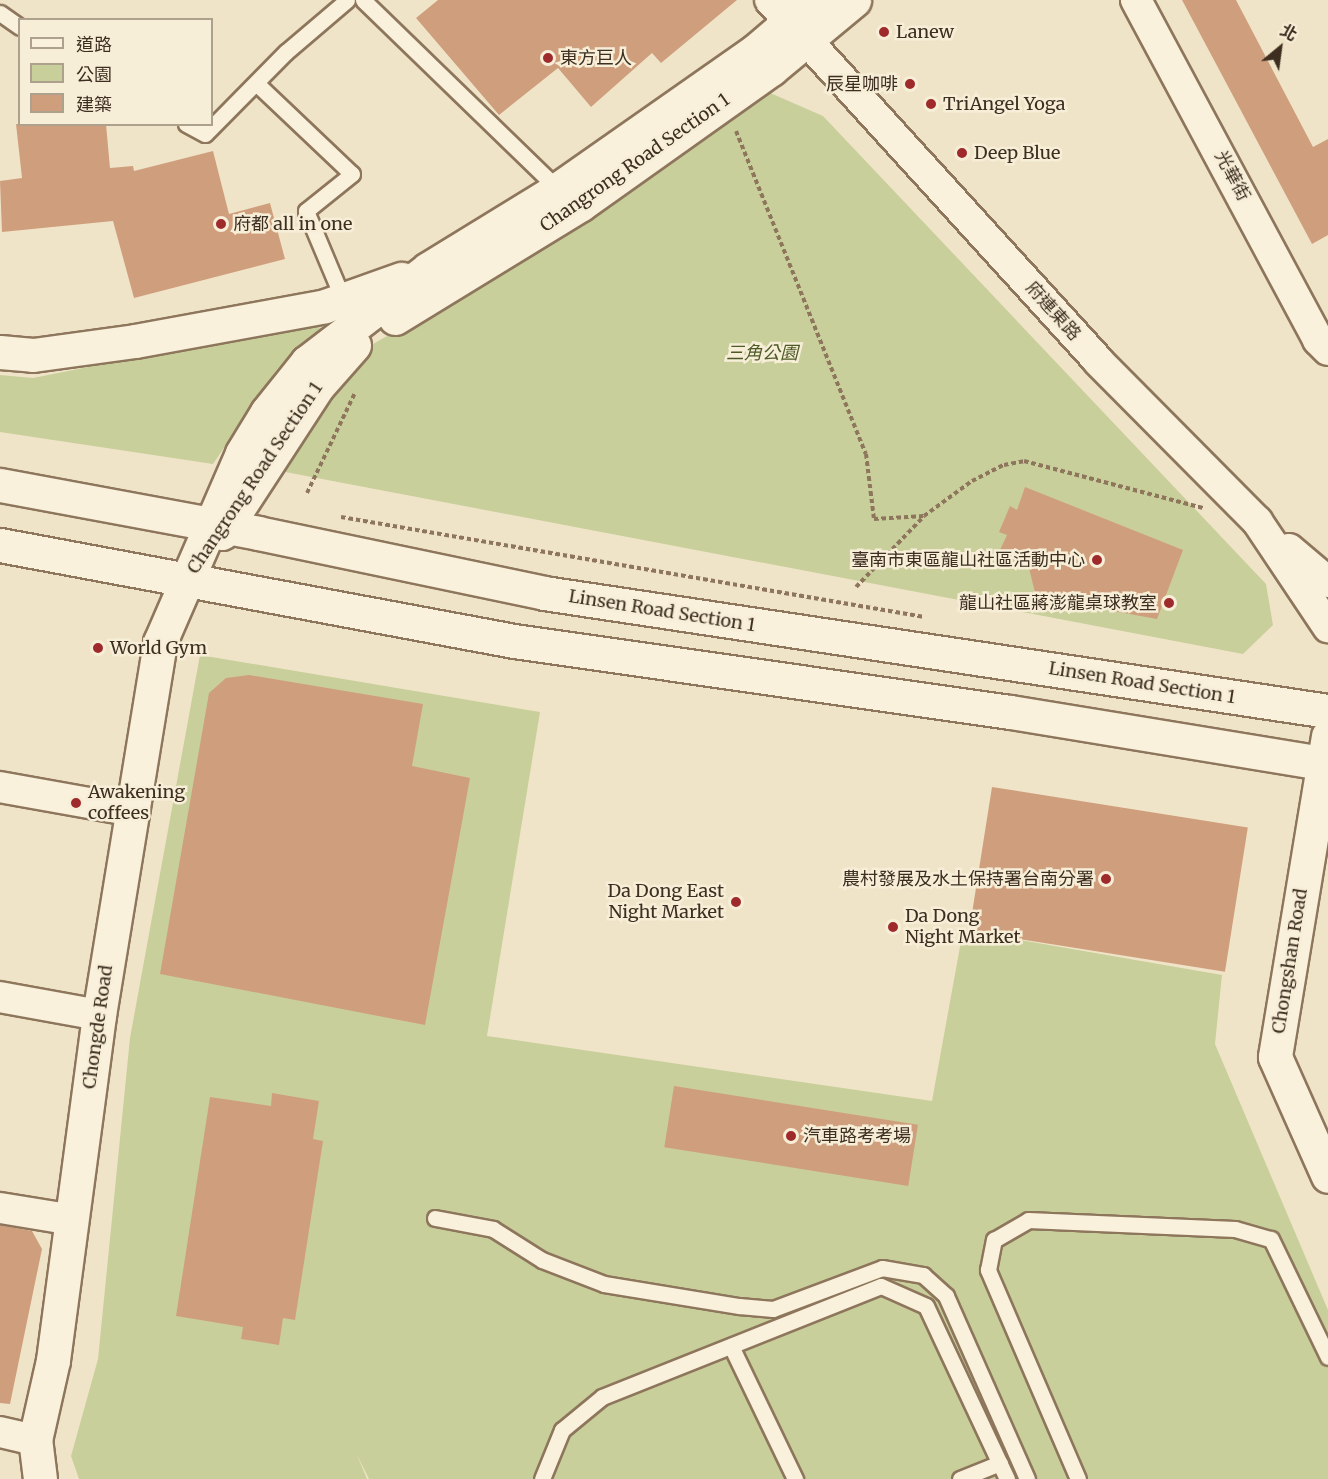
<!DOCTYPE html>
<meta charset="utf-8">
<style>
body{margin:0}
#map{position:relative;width:1328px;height:1479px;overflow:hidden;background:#f0e4c8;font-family:Merriweather,"Noto Sans TC",serif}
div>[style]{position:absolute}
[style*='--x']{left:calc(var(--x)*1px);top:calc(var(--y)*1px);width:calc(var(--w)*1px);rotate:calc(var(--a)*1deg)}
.green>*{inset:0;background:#c9cf9b}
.building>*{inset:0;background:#cf9f7d;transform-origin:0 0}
.path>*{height:4px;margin-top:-2px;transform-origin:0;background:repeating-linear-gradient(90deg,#8d765c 0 4.5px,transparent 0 7.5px)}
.roads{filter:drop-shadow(2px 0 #8d765c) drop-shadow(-2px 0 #8d765c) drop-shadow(0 2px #8d765c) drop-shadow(0 -2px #8d765c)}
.service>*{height:15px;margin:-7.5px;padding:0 7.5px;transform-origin:7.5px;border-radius:7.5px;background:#faf1dc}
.minor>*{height:30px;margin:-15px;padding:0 15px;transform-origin:15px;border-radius:15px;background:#faf1dc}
.tertiary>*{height:33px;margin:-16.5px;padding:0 16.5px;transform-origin:16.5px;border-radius:16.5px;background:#faf1dc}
.dots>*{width:16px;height:16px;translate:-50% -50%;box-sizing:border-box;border:3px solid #f7eed8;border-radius:50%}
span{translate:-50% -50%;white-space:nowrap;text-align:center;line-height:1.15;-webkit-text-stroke:5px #f7eed8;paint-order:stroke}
.poi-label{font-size:18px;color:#3d2e20}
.left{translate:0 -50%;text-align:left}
.right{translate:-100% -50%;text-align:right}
.street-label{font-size:18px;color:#3d2e20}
.park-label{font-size:18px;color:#4d5a26;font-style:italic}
.legend{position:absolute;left:18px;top:18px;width:195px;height:108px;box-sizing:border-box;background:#f7eed8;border:2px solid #ada18e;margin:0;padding:8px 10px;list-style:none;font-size:18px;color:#3d2e20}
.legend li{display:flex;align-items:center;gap:12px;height:30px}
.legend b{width:30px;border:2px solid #ada18e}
.north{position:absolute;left:1250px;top:18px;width:60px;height:60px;-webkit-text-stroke:4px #f7eed8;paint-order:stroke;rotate:29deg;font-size:16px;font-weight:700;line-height:24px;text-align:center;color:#3d2e20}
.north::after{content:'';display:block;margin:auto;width:21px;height:27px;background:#3d2e20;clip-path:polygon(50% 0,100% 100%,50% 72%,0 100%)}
</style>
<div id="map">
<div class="green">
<i style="clip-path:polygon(768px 92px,823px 116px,1266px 584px,1273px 625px,1243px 654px,280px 471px,352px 356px,584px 224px)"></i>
<i style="clip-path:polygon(309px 323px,326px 330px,278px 368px,213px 464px,0 432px,0 375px,33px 378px)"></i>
<i style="clip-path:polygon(200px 655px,540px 712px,487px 1036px,932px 1101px,963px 930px,1222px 975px,1215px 1044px,1328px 1310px,1328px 1479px,369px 1479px,357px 1455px,367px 1479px,79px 1479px,71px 1456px,98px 1359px,130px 1038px)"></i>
</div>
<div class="building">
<i style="clip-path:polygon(438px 0,737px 0,661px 63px,652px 53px,591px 107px,558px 68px,499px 115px,416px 18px)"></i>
<i style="clip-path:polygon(1182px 0,1236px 0,1313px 147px,1328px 139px,1328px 235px,1312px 244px)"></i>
<i style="clip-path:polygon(16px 124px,106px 124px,110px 168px,133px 166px,134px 171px,213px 151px,229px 214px,270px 203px,285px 259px,134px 298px,113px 221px,2px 232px,0 181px,22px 178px)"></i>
<i style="clip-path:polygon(1025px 487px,1183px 550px,1157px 619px,1036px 597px,1029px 568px,999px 552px,1007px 535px,999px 532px,1010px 506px,1017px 510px)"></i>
<i style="clip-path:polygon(249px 675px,423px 704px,412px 766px,470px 778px,425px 1025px,160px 974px,209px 693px,226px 678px)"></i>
<i style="left:992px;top:787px;width:259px;height:146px;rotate:9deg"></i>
<i style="left:674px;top:1086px;width:247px;height:62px;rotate:9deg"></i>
<i style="clip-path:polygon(272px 1093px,319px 1101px,313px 1139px,323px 1141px,295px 1320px,283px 1318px,279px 1345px,241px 1339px,243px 1327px,176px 1316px,210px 1097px,271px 1106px)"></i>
<i style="clip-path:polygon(0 1225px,32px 1231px,42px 1249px,10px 1404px,0 1403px)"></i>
</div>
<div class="path">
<i style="--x:736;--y:131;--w:348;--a:68.1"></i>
<i style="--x:866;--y:454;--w:65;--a:83"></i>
<i style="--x:874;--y:519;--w:50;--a:-3.4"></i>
<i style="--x:307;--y:493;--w:111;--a:-64.4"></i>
<i style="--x:341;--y:517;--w:592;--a:9.72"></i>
<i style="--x:856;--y:587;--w:98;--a:-46.2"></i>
<i style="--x:924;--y:516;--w:59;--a:-36.1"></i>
<i style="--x:972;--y:481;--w:36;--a:-27"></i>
<i style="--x:1004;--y:465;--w:20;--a:-11"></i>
<i style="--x:1024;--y:461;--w:185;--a:14.7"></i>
</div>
<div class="roads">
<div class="service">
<i style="--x:363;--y:0;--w:272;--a:44.1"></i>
<i style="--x:0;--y:13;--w:24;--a:35"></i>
<i style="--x:256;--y:83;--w:132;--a:43.5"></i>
<i style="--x:352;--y:174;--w:59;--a:141.2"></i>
<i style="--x:306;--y:211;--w:95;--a:67.2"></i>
<i style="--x:186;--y:124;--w:21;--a:28"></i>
<i style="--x:205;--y:134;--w:115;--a:-45.4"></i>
<i style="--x:286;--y:52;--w:80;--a:-40.4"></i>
<i style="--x:435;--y:1218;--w:59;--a:10.7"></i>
<i style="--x:493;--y:1229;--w:58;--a:32.3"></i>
<i style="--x:542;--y:1260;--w:66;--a:21.2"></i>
<i style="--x:604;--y:1284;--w:137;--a:9.3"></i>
<i style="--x:739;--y:1306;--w:34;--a:5"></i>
<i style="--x:773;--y:1309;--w:116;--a:-20.6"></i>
<i style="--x:882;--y:1268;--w:42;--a:9.7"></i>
<i style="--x:923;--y:1275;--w:31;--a:42"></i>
<i style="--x:946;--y:1296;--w:200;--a:66.1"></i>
<i style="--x:731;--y:1346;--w:148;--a:64.3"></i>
<i style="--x:542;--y:1479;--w:53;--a:-67.8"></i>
<i style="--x:562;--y:1430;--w:52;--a:-39.5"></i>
<i style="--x:602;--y:1397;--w:300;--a:-21.7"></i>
<i style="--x:881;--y:1286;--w:49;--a:24"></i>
<i style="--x:926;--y:1306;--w:191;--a:64.9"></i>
<i style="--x:960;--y:1479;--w:43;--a:-21.8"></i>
<i style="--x:1078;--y:1479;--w:228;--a:-113.3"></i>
<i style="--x:988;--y:1270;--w:31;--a:-79"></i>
<i style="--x:994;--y:1240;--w:39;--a:-30"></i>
<i style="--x:1028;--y:1220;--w:207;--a:2.5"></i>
<i style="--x:1235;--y:1229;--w:37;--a:16"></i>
<i style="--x:1271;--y:1239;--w:131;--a:64.2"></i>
</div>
<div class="minor">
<i style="--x:770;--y:0;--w:488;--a:47.7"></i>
<i style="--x:1098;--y:361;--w:226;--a:45.2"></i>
<i style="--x:1257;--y:521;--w:128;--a:56.2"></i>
<i style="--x:1136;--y:0;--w:386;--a:61.8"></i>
<i style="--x:1318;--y:340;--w:14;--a:45"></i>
<i style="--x:1289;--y:549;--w:51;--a:40.2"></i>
<i style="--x:0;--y:787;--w:135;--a:10.2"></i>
<i style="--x:0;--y:997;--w:101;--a:10.3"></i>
<i style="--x:0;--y:1208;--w:74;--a:9.3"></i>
<i style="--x:0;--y:1432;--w:36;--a:13"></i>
</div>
<div class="tertiary">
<i style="--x:395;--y:318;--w:218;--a:-31.5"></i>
<i style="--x:581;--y:204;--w:233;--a:-35.4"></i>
<i style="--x:771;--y:69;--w:108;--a:-39.7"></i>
<i style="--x:0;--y:352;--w:33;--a:5"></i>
<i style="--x:33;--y:355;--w:103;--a:-7.8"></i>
<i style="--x:135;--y:341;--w:193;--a:-10.4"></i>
<i style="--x:325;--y:306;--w:81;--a:-19.6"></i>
<i style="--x:0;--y:485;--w:262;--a:10.5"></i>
<i style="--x:258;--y:533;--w:292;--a:11.8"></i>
<i style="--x:544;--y:593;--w:793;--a:8.56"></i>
<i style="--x:222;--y:533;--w:174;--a:-56.9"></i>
<i style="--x:317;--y:387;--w:56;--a:-48.6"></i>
<i style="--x:0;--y:545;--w:523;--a:10.58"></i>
<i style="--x:514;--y:641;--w:501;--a:8.15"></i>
<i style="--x:1010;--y:712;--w:322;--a:9.3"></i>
<i style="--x:1328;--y:736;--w:325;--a:99.4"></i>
<i style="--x:1275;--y:1057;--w:130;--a:66"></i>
<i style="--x:40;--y:1479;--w:39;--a:-97"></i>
<i style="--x:35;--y:1440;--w:82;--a:-77.3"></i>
<i style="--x:53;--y:1360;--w:348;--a:-82.4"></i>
<i style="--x:99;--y:1015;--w:378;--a:-80.7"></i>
<i style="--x:160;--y:642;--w:206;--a:-66.5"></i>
<i style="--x:242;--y:453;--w:48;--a:-58.6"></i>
<i style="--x:267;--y:412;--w:64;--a:-51.3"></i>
<i style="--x:307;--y:362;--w:153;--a:-37.5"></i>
<i style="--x:428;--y:269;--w:153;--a:-31.6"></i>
<i style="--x:558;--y:189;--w:241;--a:-35"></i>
<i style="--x:755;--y:51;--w:79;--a:-40.4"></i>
</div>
</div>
<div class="dots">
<i style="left:884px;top:32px;background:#9e2a2b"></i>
<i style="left:548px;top:58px;background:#9e2a2b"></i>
<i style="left:910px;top:84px;background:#9e2a2b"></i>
<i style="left:931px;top:104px;background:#9e2a2b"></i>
<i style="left:962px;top:153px;background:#9e2a2b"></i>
<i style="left:221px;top:224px;background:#9e2a2b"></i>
<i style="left:1097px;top:560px;background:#9e2a2b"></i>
<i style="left:1169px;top:603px;background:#9e2a2b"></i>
<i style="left:98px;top:648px;background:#9e2a2b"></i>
<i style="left:76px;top:803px;background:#9e2a2b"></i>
<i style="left:1106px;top:879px;background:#9e2a2b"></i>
<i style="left:736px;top:902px;background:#9e2a2b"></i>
<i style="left:893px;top:927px;background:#9e2a2b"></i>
<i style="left:791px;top:1136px;background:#9e2a2b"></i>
</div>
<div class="poi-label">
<span class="left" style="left:896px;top:32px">Lanew</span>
<span class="left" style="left:560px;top:58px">東方巨人</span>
<span class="right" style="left:898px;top:84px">辰星咖啡</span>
<span class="left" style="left:943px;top:104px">TriAngel Yoga</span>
<span class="left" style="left:974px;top:153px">Deep Blue</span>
<span class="left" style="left:233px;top:224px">府都 all in one</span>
<span class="right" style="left:1085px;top:560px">臺南市東區龍山社區活動中心</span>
<span class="right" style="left:1157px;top:603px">龍山社區蔣澎龍桌球教室</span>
<span class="left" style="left:110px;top:648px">World Gym</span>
<span class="left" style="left:88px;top:803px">Awakening<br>coffees</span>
<span class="right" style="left:1094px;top:879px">農村發展及水土保持署台南分署</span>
<span class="right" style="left:724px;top:902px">Da Dong East<br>Night Market</span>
<span class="left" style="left:905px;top:927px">Da Dong<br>Night Market</span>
<span class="left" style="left:803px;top:1136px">汽車路考考場</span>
</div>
<div class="street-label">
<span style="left:635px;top:163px;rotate:-35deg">Changrong Road Section 1</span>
<span style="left:1232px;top:176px;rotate:62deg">光華街</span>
<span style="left:1053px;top:311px;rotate:48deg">府連東路</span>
<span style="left:255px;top:478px;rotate:-56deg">Changrong Road Section 1</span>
<span style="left:662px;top:611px;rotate:9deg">Linsen Road Section 1</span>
<span style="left:1142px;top:683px;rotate:9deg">Linsen Road Section 1</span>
<span style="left:1290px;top:961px;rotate:-81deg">Chongshan Road</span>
<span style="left:98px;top:1027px;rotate:-82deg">Chongde Road</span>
</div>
<div class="park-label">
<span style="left:762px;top:353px">三角公園</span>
</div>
<ul class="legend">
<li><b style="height:8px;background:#faf1dc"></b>道路</li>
<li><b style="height:16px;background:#c9cf9b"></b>公園</li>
<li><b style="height:16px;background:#cf9f7d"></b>建築</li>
</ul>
<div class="north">北</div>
</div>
